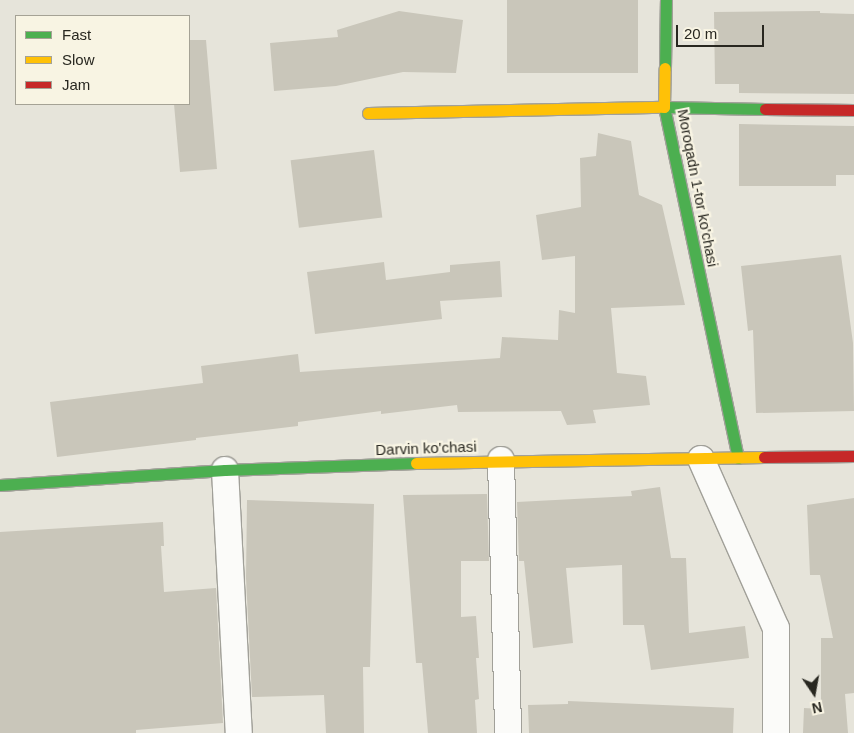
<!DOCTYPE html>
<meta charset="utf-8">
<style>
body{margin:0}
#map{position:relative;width:854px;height:733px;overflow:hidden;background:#e6e4da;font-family:Arial,sans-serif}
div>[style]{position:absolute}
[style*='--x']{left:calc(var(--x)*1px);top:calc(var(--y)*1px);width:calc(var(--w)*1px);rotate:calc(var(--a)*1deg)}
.building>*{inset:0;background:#c9c6ba;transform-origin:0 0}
.roads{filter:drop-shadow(1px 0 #a1a099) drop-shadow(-1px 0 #a1a099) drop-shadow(0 1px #a1a099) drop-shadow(0 -1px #a1a099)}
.street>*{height:26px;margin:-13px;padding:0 13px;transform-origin:13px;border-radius:13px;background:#fbfbf9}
.fast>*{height:11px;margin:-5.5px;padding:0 5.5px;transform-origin:5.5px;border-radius:5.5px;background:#4caf50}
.slow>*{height:11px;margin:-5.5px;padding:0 5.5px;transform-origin:5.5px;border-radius:5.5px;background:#ffc107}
.jam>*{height:11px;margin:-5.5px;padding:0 5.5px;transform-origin:5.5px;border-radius:5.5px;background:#c62828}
span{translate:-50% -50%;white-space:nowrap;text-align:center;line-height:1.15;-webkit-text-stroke:4.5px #f8f4e3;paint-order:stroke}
.street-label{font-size:15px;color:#282720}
.legend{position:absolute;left:15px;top:15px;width:175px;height:90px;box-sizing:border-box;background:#f8f4e3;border:1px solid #a5a295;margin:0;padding:6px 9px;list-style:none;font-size:15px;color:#282720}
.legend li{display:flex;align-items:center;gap:10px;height:25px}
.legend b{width:25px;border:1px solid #a5a295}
.north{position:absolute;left:789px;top:668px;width:50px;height:50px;-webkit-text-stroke:4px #f8f4e3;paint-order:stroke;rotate:168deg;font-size:14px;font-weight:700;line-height:20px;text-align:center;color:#282720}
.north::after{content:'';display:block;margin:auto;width:18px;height:22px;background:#282720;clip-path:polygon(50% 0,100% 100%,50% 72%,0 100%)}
.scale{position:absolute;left:676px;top:25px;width:88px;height:22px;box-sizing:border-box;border:2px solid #282720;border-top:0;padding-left:6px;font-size:15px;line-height:18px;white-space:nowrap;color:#282720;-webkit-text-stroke:4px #f8f4e3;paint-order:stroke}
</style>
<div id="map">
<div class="building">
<i style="left:507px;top:0;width:131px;height:73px"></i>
<i style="clip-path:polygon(399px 11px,463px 20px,456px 73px,403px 72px,336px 86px,274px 91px,270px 43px,338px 37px,337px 30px)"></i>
<i style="clip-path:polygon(820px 11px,820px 13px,854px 14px,854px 94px,739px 93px,739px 84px,715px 84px,714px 12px)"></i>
<i style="clip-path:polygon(189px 40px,206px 40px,217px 169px,180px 172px,174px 104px,189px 104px)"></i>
<i style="clip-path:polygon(739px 124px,854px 126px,854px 175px,836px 175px,836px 186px,739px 186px)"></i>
<i style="clip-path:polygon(598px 133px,631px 141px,639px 195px,662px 205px,685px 305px,611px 308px,617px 373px,646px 376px,650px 405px,593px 410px,596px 423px,567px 425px,561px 411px,458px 412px,457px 405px,381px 414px,381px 411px,298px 422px,298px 426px,196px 438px,196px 440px,57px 457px,50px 402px,203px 383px,201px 366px,298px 354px,300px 372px,500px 358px,502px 337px,558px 340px,559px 310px,575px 313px,575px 256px,542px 260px,536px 215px,581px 207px,580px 158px,596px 156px)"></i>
<i style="left:374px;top:150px;width:68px;height:84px;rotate:83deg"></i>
<i style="clip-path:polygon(841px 255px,853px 343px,854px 411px,756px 413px,753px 330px,748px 331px,741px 266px)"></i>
<i style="clip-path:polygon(500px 261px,502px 297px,440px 301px,442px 319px,315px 334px,307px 272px,384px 262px,386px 280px,450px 272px,450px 265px)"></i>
<i style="clip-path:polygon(660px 487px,671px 558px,686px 558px,689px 633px,745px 626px,749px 658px,651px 670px,644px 625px,623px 625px,622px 565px,566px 568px,573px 643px,533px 648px,524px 561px,519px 561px,517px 502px,632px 496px,631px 491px)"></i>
<i style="clip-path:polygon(487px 494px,489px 561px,461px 561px,461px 617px,476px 616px,479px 658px,476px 658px,479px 699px,475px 700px,477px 733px,428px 733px,422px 663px,416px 663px,403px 495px)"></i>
<i style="clip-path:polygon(854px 498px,854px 693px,845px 694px,848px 733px,803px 733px,804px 708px,821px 709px,821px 638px,833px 638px,820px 575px,810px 575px,807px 505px)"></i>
<i style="clip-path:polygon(247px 500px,374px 504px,370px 667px,363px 667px,364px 733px,326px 733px,324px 695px,252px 697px,246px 578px)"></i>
<i style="clip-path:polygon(163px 522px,164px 546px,161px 546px,164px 592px,216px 588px,223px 723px,136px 730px,136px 733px,0 733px,0 532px)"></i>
<i style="clip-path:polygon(568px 701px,734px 708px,733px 733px,529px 733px,528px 705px,568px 704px)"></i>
</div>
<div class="roads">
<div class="street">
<i style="--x:701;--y:459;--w:185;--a:66.1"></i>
<i style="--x:776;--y:628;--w:105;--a:90"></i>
<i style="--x:501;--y:460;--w:273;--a:88.5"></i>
<i style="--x:225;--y:470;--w:263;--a:87"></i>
</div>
<div class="fast">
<i style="--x:665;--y:68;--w:68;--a:-89.2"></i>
<i style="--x:738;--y:458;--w:359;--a:-101.9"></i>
<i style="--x:664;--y:107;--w:101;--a:1.1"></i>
<i style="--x:0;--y:485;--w:225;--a:-3.8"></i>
<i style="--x:225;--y:470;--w:191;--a:-2.1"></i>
</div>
<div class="slow">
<i style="--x:368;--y:113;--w:296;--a:-1.2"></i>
<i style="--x:664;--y:107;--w:39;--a:-89"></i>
<i style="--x:416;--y:463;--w:348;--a:-1"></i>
</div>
<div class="jam">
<i style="--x:765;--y:109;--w:89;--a:0.6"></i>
<i style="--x:764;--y:457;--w:90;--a:-0.6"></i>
</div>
</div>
<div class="street-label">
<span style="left:698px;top:188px;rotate:79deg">Morоqadn 1-tor ko'chasi</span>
<span style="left:426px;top:448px;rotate:-2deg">Darvin ko'chasi</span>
</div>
<ul class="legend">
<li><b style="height:6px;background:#4caf50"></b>Fast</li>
<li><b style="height:6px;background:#ffc107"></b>Slow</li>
<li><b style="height:6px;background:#c62828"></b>Jam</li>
</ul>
<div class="north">N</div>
<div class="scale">20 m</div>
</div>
